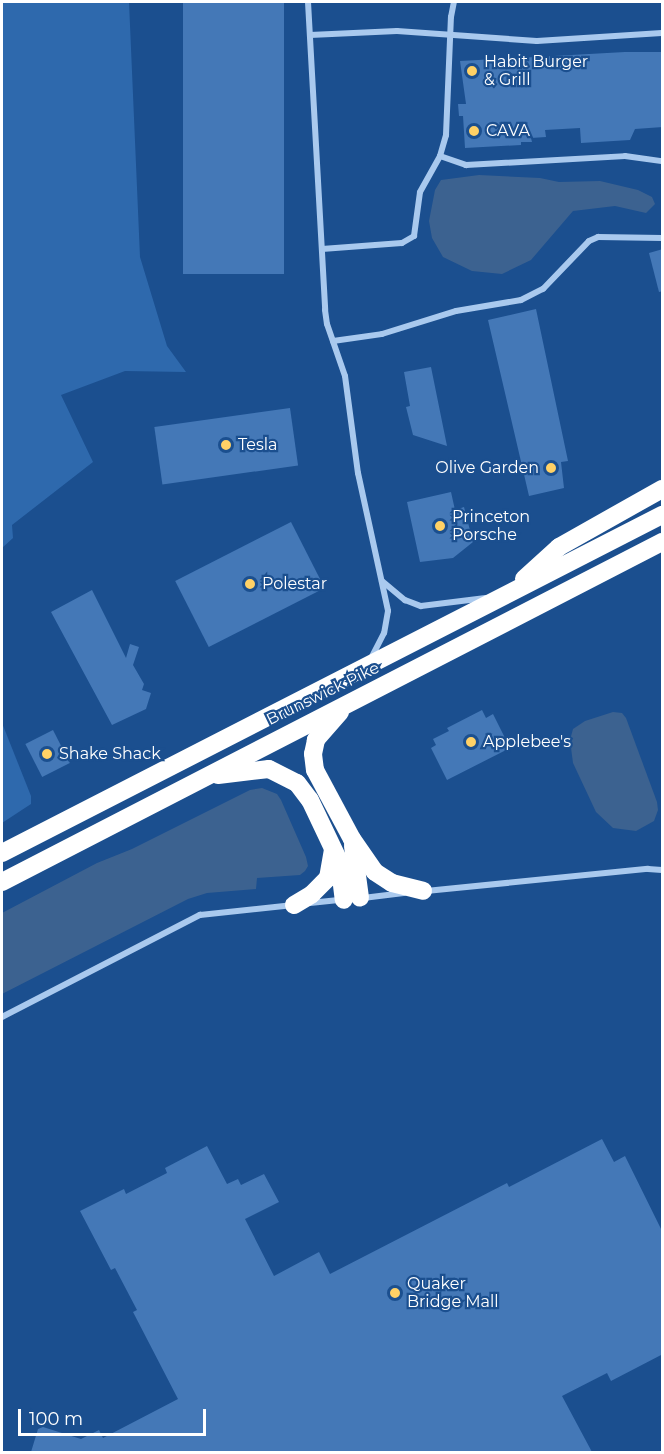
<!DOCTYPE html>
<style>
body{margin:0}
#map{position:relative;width:664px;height:1454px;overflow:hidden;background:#1b4f8f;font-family:Montserrat,sans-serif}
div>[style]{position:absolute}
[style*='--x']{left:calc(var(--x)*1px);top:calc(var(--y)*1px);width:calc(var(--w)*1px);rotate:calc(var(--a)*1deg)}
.green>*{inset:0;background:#2e69ad}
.water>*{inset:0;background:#3c6290}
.building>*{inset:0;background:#4478b7;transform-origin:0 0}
.street>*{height:6px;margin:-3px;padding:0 3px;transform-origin:3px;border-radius:3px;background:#a9c9ee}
.highway>*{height:18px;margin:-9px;padding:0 9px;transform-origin:9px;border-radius:9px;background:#fff}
.dots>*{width:16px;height:16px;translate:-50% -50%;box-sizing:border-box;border:3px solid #1b4f8f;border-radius:50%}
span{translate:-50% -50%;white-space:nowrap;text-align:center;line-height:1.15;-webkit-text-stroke:4.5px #1b4f8f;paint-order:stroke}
.poi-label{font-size:16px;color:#fff}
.left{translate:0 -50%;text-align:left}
.right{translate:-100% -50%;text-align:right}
.street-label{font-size:16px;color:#fff}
.frame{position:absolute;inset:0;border:3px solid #fff;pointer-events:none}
.scale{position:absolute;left:18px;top:1409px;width:188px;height:27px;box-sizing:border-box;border:3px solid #fff;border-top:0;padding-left:8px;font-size:18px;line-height:21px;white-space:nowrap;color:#fff;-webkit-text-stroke:4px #1b4f8f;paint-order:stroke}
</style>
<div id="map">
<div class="green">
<i style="clip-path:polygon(2px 2px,129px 2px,140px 257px,167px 346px,186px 372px,125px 371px,61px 395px,93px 462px,12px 525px,13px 538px,2px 548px)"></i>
<i style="clip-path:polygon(2px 723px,31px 796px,31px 804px,2px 823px)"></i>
</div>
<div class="water">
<i style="clip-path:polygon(479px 175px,540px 178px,559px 182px,600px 181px,638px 190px,652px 197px,655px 204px,646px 213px,615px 206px,573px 211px,531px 260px,502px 274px,472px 271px,443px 257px,432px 238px,429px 221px,435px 190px,441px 180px)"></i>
<i style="clip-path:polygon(613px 712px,622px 713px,626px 718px,657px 802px,658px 810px,654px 821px,636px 831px,613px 828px,596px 812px,573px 763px,570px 740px,573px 729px,585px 721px)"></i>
<i style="clip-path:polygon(262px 788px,277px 794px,281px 800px,306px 857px,308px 866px,305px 871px,300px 875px,257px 878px,256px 889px,207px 893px,188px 899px,2px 994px,2px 913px,97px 863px,132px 849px,250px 790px)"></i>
</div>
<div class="building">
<i style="left:183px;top:2px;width:101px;height:272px"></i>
<i style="clip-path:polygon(625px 52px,663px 52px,663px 127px,635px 129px,630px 140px,581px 143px,580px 128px,545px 130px,546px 137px,531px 138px,532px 142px,521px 142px,521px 145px,465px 148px,463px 116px,459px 116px,458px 104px,466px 104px,460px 61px)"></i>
<i style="clip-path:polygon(663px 249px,663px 291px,659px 292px,649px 253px)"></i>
<i style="clip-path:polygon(536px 309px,568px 461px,561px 462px,564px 488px,529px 496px,488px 320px)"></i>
<i style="clip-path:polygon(431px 367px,447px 446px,413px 435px,406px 407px,410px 406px,404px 372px)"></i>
<i style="left:290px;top:408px;width:58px;height:137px;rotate:82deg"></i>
<i style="clip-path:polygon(451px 492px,455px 510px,464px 507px,473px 542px,453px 558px,420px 562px,407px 502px)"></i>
<i style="left:291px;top:522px;width:74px;height:130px;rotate:63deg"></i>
<i style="clip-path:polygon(92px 590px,126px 658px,130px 644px,139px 647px,133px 665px,144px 684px,142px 690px,151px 693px,146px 709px,112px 725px,51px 612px)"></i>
<i style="clip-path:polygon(482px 710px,486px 718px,493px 714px,510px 748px,447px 780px,431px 748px,436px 745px,433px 739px,449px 731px,447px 728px)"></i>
<i style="left:53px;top:730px;width:37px;height:31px;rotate:63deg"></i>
<i style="clip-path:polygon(602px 1139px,614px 1162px,625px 1156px,663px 1233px,663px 1354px,611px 1381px,607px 1373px,562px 1396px,592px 1452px,31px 1452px,38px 1429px,43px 1427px,81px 1439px,99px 1430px,103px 1438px,178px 1399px,133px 1312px,137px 1310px,115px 1268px,111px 1270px,80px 1211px,124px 1189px,126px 1194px,167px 1173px,165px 1168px,207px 1146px,227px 1184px,238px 1179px,241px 1185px,264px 1174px,279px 1202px,245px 1219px,274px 1276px,319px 1252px,330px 1274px,507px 1183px,509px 1187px)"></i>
</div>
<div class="street">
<i style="--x:308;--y:2;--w:308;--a:86.8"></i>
<i style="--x:325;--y:310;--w:14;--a:82"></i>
<i style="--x:327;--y:324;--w:55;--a:70.9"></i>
<i style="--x:345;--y:376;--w:98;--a:82.4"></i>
<i style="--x:358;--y:473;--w:141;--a:77.7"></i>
<i style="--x:388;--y:611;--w:22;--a:100"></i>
<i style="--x:384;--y:633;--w:28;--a:117"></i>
<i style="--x:310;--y:35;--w:87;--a:-2.6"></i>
<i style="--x:397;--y:31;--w:140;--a:4.1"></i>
<i style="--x:537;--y:41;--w:125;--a:-3.7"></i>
<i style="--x:440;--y:156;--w:28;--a:19"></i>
<i style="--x:466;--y:165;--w:159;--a:-3.2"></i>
<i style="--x:625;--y:156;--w:37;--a:8"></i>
<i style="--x:322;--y:249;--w:80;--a:-4.3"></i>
<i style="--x:402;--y:243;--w:14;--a:-30"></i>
<i style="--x:414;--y:236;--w:44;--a:-82.2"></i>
<i style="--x:420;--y:192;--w:41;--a:-60.9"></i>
<i style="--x:440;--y:156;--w:22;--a:-74"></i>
<i style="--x:446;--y:135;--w:118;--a:-87.6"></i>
<i style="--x:451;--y:17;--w:15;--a:-79"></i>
<i style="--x:333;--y:341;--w:49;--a:-8.1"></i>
<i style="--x:382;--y:334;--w:77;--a:-17.3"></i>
<i style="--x:456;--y:311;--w:66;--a:-9.6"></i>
<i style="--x:521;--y:300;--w:25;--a:-27"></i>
<i style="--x:543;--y:289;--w:66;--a:-46.2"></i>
<i style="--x:589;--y:241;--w:10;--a:-24"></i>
<i style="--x:598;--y:237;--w:64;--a:0.9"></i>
<i style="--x:382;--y:581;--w:30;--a:40"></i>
<i style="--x:405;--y:600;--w:17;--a:21"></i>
<i style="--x:421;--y:606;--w:65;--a:-7"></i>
<i style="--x:426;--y:891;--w:223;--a:-5.7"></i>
<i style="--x:648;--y:869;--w:14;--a:4"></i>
<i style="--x:363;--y:898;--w:41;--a:-7"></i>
<i style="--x:310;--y:903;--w:31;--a:-6"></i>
<i style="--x:2;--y:1017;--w:223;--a:-27.3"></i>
<i style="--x:200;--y:915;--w:94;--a:-6.1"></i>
</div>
<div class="highway">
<i style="--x:524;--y:579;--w:47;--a:-42.4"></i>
<i style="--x:559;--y:547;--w:118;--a:-29.4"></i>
<i style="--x:340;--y:712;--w:37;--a:131"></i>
<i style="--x:316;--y:740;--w:14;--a:102"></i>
<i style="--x:313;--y:754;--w:16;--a:83"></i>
<i style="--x:315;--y:770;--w:78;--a:61.8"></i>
<i style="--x:352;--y:839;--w:40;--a:55.1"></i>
<i style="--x:375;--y:872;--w:20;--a:33"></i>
<i style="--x:392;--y:883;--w:32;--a:14"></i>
<i style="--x:218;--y:775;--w:51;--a:-6.7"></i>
<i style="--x:269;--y:769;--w:31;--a:27"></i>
<i style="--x:297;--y:783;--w:21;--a:53"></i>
<i style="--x:310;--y:800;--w:68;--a:64.6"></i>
<i style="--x:339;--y:861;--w:39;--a:83"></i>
<i style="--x:353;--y:846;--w:52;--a:82.3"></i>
<i style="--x:2;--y:853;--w:742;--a:-27.12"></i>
<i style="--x:2;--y:882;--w:742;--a:-27.26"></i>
<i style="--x:294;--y:905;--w:21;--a:-31"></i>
<i style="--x:312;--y:894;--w:23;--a:-45"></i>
<i style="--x:328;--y:878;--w:27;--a:-80"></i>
</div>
<div class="dots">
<i style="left:472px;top:71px;background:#ffd166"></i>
<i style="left:474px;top:131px;background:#ffd166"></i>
<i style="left:226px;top:445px;background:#ffd166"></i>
<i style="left:551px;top:468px;background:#ffd166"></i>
<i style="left:440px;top:526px;background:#ffd166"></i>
<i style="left:250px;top:584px;background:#ffd166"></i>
<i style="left:471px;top:742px;background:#ffd166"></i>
<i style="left:47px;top:754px;background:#ffd166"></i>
<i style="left:395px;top:1293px;background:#ffd166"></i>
</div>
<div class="poi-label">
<span class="left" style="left:484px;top:71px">Habit Burger<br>&amp; Grill</span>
<span class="left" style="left:486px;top:131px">CAVA</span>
<span class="left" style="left:238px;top:445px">Tesla</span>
<span class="right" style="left:539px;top:468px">Olive Garden</span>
<span class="left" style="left:452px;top:526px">Princeton<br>Porsche</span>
<span class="left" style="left:262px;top:584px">Polestar</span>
<span class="left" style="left:483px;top:742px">Applebee's</span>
<span class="left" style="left:59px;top:754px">Shake Shack</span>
<span class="left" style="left:407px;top:1293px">Quaker<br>Bridge Mall</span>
</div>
<div class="street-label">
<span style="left:323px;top:694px;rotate:-26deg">Brunswick Pike</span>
</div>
<div class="frame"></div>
<div class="scale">100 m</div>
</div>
